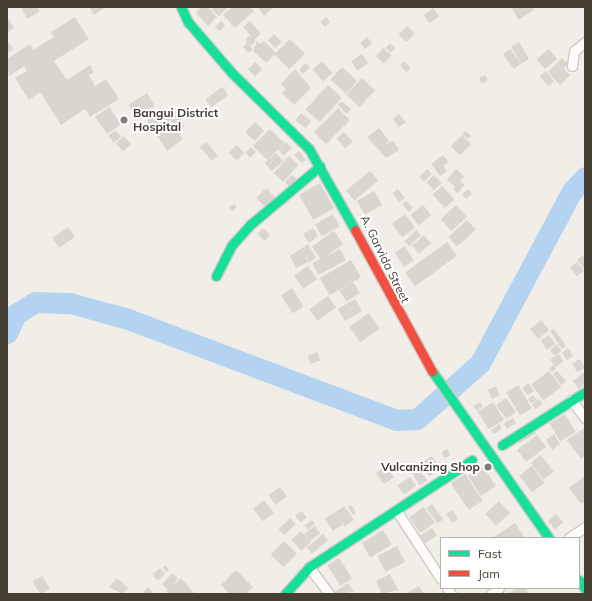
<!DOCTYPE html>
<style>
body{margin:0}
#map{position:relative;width:592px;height:601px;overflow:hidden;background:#f0eee6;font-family:Mulish,sans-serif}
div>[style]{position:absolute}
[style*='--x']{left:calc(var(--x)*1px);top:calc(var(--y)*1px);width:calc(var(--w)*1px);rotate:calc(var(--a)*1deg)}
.river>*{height:21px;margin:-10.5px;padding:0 10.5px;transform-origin:10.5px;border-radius:10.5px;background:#b3d3f1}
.building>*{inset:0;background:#d9d6cf;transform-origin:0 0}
.round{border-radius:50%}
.roads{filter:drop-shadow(1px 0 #cecbc4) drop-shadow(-1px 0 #cecbc4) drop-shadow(0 1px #cecbc4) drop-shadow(0 -1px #cecbc4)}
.street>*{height:9px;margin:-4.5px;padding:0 4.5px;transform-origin:4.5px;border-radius:4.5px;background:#fdfcfb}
.fast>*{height:9px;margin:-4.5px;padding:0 4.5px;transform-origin:4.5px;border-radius:4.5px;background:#16e098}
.jam>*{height:9px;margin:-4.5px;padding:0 4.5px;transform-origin:4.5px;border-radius:4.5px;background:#f24e42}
.dots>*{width:11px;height:11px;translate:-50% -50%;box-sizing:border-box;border:2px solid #fff;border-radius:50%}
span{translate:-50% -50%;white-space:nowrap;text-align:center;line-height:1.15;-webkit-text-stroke:4px #fff;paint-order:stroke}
.poi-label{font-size:12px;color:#454033;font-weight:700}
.left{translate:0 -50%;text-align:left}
.right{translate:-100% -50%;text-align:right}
.street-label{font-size:12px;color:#454033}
.frame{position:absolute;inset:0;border:8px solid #454033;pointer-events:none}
.legend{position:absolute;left:440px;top:537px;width:140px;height:52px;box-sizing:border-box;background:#fff;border:1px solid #b5b3ad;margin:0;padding:5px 7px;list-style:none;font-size:12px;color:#454033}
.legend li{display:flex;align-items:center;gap:8px;height:20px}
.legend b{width:20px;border:1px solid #b5b3ad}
</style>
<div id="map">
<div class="river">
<i style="--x:7;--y:333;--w:21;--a:-65"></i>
<i style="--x:16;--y:314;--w:22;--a:-32"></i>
<i style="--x:35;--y:302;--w:35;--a:2"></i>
<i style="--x:70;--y:303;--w:60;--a:15.4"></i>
<i style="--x:128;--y:319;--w:286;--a:20.6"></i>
<i style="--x:396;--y:420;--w:21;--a:-3"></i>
<i style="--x:417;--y:419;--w:84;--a:-41.6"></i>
<i style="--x:480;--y:363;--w:195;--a:-61.9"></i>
<i style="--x:572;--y:191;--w:19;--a:-47"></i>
</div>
<div class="building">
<i style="clip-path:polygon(21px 7px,37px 7px,40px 11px,27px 19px)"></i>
<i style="clip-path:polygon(89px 7px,106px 7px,94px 15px)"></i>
<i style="clip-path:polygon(201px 7px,208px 7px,217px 17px,208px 26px,196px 13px)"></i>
<i style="clip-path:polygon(215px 7px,228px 7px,219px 16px,212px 10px)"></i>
<i style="clip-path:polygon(232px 7px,250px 7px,254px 11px,235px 28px,223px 15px)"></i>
<i style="clip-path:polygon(258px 7px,274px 7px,264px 16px)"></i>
<i style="clip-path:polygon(532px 7px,534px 10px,518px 20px,512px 8px)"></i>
<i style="left:433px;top:8px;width:10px;height:12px;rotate:53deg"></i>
<i style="clip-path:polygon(7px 17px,14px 28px,7px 33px)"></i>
<i style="clip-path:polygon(75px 17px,89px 39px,54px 61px,67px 80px,90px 65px,94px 72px,89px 75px,95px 86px,106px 79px,119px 99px,90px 117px,85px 109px,61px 125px,40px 92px,29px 100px,15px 78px,27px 71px,24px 66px,9px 76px,7px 59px,30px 44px,33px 50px,54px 37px,51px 32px)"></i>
<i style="clip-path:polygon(326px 17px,330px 22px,325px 27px,320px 22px)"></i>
<i style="left:221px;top:21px;width:6px;height:8px;rotate:45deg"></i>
<i style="left:250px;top:21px;width:17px;height:9px;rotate:50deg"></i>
<i style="left:407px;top:26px;width:11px;height:12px;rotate:45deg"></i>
<i style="left:274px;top:34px;width:11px;height:9px;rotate:45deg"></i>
<i class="round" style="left:245.5px;top:35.5px;width:9px;height:9px"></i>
<i style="left:367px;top:37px;width:8px;height:9px;rotate:50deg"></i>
<i style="left:290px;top:39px;width:21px;height:22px;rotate:45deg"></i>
<i style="clip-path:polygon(257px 41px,260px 44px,264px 41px,276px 53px,266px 63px,253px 51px)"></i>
<i style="left:519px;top:42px;width:20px;height:9px;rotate:60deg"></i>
<i style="clip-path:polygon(9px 43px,13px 49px,7px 53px,7px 44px)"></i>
<i style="clip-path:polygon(247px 43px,253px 49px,248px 53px,243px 47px)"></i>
<i style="clip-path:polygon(390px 43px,395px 48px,391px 53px,386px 48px)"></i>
<i style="left:383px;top:48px;width:11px;height:11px;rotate:41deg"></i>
<i style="left:510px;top:49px;width:18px;height:9px;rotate:52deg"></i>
<i style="left:549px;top:49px;width:13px;height:16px;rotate:51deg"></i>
<i style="left:362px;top:54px;width:11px;height:13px;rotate:56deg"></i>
<i style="clip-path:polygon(562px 58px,568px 64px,564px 69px,570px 75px,560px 85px,548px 72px)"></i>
<i style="left:322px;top:61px;width:16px;height:13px;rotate:47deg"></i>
<i style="clip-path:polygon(404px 61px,411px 68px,406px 72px,400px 65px)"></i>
<i style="left:255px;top:62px;width:10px;height:10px;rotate:45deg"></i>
<i style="clip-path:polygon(305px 63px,310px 67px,303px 74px,299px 70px)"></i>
<i style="left:342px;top:67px;width:21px;height:17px;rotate:43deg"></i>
<i style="clip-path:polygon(295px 69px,311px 88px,294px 105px,282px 93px,286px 89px,281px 84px)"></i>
<i style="left:546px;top:71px;width:13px;height:8px;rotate:51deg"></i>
<i style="clip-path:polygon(485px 75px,488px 80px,482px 84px,479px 78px)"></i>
<i style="left:362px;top:78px;width:18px;height:23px;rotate:43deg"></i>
<i style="left:328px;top:85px;width:19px;height:33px;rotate:43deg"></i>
<i style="left:222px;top:87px;width:10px;height:21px;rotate:53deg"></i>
<i style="left:147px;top:93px;width:15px;height:22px;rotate:58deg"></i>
<i style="clip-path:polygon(342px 101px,351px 109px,347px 114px,338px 105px)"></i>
<i style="left:109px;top:107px;width:21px;height:17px;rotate:55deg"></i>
<i style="clip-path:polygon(164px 108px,168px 114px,174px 110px,185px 126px,178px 131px,183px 139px,167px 151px,147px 120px)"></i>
<i style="left:338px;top:108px;width:17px;height:34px;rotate:45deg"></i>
<i style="left:301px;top:113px;width:13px;height:9px;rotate:39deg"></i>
<i style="clip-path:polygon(399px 114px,406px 122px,399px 127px,393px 119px)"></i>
<i style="left:255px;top:122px;width:13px;height:14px;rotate:45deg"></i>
<i style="clip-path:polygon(379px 128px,389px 141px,382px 147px,393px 140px,399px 150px,386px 158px,367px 137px)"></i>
<i style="left:270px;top:129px;width:20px;height:24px;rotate:45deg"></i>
<i style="left:115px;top:130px;width:9px;height:9px;rotate:49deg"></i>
<i style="clip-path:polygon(466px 131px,471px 136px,468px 139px,462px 134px)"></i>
<i style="left:344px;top:132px;width:13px;height:10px;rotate:48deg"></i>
<i style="left:462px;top:135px;width:13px;height:16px;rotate:45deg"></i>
<i style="left:124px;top:136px;width:11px;height:11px;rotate:49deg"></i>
<i style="left:206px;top:142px;width:18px;height:8px;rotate:49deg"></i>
<i style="left:286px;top:142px;width:8px;height:11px;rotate:45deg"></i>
<i style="left:236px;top:145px;width:11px;height:11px;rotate:41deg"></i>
<i style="left:251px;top:147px;width:7px;height:8px;rotate:45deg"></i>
<i style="clip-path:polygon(299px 151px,306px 160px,302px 163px,294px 155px)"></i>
<i style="left:276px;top:153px;width:11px;height:15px;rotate:49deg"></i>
<i style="clip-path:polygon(443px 155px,449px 162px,443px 166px,447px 171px,440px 176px,431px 164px)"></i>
<i style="left:289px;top:156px;width:13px;height:23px;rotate:42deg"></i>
<i style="left:427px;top:169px;width:7px;height:11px;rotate:45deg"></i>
<i style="left:456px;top:169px;width:11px;height:14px;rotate:41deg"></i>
<i style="left:370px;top:171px;width:13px;height:31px;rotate:51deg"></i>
<i style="left:292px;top:175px;width:7px;height:10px;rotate:45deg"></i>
<i style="left:434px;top:175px;width:11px;height:11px;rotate:45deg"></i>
<i style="left:460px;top:181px;width:6px;height:11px;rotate:39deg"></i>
<i style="left:320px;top:183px;width:29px;height:24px;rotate:61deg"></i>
<i style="left:442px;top:186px;width:18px;height:13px;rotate:47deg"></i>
<i style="left:266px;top:188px;width:13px;height:14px;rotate:45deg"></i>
<i style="left:398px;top:189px;width:11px;height:7px;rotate:52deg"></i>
<i style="clip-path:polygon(469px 189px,472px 194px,466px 199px,462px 194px)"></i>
<i style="left:374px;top:191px;width:16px;height:20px;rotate:60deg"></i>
<i style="clip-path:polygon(406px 201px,413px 208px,409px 212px,402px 204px)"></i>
<i style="clip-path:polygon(234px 204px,237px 207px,232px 211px,229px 207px)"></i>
<i style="left:423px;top:205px;width:13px;height:16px;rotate:51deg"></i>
<i style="left:456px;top:205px;width:16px;height:21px;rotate:47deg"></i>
<i style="left:333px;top:214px;width:14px;height:21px;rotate:60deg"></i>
<i style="left:405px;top:214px;width:17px;height:16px;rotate:54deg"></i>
<i style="left:467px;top:220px;width:13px;height:25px;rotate:48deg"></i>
<i style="left:68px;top:227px;width:12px;height:19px;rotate:55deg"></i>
<i style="left:263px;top:228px;width:10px;height:8px;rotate:45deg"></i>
<i style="clip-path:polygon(313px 228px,318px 236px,309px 243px,303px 234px)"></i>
<i style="left:416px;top:230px;width:7px;height:16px;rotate:45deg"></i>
<i style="left:334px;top:231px;width:16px;height:27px;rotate:55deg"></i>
<i style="left:424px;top:235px;width:11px;height:16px;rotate:49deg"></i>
<i style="left:447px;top:242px;width:17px;height:52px;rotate:54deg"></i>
<i style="clip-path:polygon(308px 244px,316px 258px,309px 262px,303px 252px,308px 262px,296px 268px,290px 256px)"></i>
<i style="left:405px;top:246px;width:17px;height:12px;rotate:59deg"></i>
<i style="left:340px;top:249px;width:13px;height:31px;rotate:63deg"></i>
<i style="clip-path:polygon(585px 254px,585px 270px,577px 260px)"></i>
<i style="left:351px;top:260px;width:20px;height:36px;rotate:60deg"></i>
<i style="left:577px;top:262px;width:11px;height:9px;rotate:52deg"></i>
<i style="left:308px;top:266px;width:16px;height:17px;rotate:55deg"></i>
<i style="left:353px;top:282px;width:13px;height:16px;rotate:58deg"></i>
<i style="left:292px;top:288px;width:22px;height:13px;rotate:58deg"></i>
<i style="left:328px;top:296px;width:14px;height:23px;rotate:54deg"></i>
<i style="left:355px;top:299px;width:14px;height:20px;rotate:60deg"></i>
<i style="left:369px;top:313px;width:19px;height:24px;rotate:55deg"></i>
<i style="left:541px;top:320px;width:13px;height:14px;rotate:51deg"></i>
<i style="clip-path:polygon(554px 329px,566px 346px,562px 349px,550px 331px)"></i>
<i style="left:549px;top:335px;width:11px;height:10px;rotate:56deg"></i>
<i style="clip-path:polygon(557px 344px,561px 351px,555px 356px,550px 350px)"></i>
<i style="clip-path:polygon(568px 348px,573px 356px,567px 360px,562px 353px)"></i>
<i style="left:317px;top:352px;width:9px;height:10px;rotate:69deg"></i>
<i style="left:559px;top:354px;width:9px;height:10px;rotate:58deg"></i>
<i style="left:580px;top:359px;width:10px;height:9px;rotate:61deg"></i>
<i style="clip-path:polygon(553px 365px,556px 369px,552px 372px,549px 369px)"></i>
<i style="left:549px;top:371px;width:20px;height:22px;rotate:53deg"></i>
<i style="clip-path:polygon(557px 371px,566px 381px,561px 385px,553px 374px)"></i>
<i style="clip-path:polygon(585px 372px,585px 384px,578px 389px,573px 381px)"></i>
<i style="clip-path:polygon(528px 383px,534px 391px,528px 395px,522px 388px)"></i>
<i style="left:518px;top:385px;width:27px;height:14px;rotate:59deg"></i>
<i style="left:496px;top:386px;width:10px;height:9px;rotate:66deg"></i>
<i style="clip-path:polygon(533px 395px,537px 400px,531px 404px,528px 399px)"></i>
<i style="left:506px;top:398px;width:17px;height:12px;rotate:54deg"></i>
<i style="left:539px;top:399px;width:6px;height:9px;rotate:51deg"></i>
<i style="clip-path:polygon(480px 402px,483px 406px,477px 411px,473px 406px)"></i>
<i style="left:493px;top:402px;width:21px;height:18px;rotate:59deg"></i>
<i style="left:565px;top:414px;width:21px;height:18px;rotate:59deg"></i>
<i style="left:513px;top:418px;width:6px;height:11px;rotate:59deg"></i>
<i style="clip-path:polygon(499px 424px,502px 429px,494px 434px,491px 430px)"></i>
<i style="left:533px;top:428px;width:6px;height:20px;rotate:59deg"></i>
<i style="clip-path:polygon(584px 428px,585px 456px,581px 459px,567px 440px)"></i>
<i style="clip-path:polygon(554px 434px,560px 444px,552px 450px,546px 440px)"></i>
<i style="left:537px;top:435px;width:15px;height:25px;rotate:53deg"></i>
<i style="left:447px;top:449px;width:7px;height:6px;rotate:63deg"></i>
<i style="left:541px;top:455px;width:21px;height:13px;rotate:53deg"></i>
<i style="left:432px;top:456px;width:16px;height:13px;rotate:60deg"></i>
<i style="left:386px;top:466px;width:14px;height:12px;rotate:56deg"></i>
<i style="left:418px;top:466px;width:17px;height:9px;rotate:57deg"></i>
<i style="left:483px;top:466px;width:24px;height:18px;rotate:57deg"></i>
<i style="left:532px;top:466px;width:21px;height:16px;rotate:53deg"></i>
<i style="left:465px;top:474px;width:32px;height:17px;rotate:56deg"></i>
<i style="clip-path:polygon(585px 476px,585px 501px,581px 504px,569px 488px)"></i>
<i style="left:410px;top:477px;width:11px;height:15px;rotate:56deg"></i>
<i style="left:280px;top:487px;width:12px;height:14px;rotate:55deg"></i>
<i style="left:264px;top:500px;width:16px;height:14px;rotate:52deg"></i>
<i style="left:499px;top:501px;width:16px;height:19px;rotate:47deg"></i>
<i style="left:432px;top:504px;width:19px;height:7px;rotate:54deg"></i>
<i style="left:351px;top:505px;width:9px;height:4px;rotate:54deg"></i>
<i style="left:344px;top:506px;width:17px;height:11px;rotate:54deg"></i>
<i style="left:424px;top:507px;width:19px;height:18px;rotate:55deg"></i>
<i style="left:452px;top:510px;width:11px;height:7px;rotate:56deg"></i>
<i style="clip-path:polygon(301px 511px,307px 517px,301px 522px,295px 516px)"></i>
<i style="left:335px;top:512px;width:15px;height:12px;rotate:58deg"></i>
<i style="left:556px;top:514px;width:11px;height:11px;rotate:49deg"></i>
<i style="left:290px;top:518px;width:8px;height:16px;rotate:45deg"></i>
<i style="left:312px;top:520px;width:5px;height:9px;rotate:53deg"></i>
<i style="clip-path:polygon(515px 523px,525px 538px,492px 538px)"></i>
<i style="left:315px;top:526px;width:9px;height:13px;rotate:54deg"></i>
<i style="left:432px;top:528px;width:9px;height:14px;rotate:58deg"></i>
<i style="left:383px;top:530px;width:17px;height:25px;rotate:59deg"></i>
<i style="left:301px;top:531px;width:15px;height:13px;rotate:48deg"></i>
<i style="left:323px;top:534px;width:8px;height:21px;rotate:50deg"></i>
<i style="left:284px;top:541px;width:18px;height:19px;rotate:45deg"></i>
<i style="left:397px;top:546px;width:18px;height:22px;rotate:63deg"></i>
<i style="left:339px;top:558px;width:24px;height:14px;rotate:57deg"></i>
<i style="left:166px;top:565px;width:6px;height:4px;rotate:59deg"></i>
<i style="left:160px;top:568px;width:8px;height:10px;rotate:50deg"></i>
<i style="clip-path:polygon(236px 570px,253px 587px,246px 594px,229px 594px,221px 585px)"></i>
<i style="left:172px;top:573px;width:8px;height:15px;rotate:40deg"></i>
<i style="clip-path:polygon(390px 574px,398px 590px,382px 594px,376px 581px)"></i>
<i style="left:42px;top:576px;width:15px;height:11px;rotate:58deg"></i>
<i style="clip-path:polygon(117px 578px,128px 588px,123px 594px,109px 587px)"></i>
<i style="clip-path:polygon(181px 578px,194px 593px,168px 594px,166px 591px)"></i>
<i style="clip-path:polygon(348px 583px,354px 592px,336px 594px,335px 592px)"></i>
<i style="clip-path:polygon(419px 586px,424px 594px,405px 594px)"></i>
<i style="clip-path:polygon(148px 587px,154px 594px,142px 594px)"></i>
<i style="clip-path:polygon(516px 588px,525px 588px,530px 594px,508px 594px)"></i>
</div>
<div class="roads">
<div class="street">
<i style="--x:572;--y:66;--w:15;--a:-82"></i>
<i style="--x:574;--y:51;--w:14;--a:-39"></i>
<i style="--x:571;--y:400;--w:23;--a:52"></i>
<i style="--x:396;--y:510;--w:82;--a:56.9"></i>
<i style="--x:569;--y:538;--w:19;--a:-35"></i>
<i style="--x:309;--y:567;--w:34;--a:53"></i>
<i style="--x:447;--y:588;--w:7;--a:56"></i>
<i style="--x:491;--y:594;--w:10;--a:-37"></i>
</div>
<div class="fast">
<i style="--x:181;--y:7;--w:17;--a:65"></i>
<i style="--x:188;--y:22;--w:67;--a:49.2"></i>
<i style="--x:232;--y:73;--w:108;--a:44.6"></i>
<i style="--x:309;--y:149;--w:93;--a:60.4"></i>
<i style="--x:216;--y:276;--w:34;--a:-63"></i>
<i style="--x:231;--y:246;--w:30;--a:-48"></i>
<i style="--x:251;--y:224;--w:90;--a:-40"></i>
<i style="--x:432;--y:371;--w:204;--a:55"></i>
<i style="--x:502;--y:445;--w:98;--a:-32.6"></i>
<i style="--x:579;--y:580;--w:11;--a:56"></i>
<i style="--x:285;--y:594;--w:36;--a:-48"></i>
<i style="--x:309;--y:567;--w:195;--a:-33.3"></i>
</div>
<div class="jam">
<i style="--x:355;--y:230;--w:161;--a:61.4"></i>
</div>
</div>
<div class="dots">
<i style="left:124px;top:120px;background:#817d72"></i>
<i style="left:488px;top:467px;background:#817d72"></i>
</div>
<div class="poi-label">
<span class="left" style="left:133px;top:120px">Bangui District<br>Hospital</span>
<span class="right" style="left:480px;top:467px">Vulcanizing Shop</span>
</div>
<div class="street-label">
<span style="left:385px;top:259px;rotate:64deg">A. Garvida Street</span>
</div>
<div class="frame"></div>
<ul class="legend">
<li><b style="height:5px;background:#16e098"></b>Fast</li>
<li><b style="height:5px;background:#f24e42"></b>Jam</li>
</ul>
</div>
